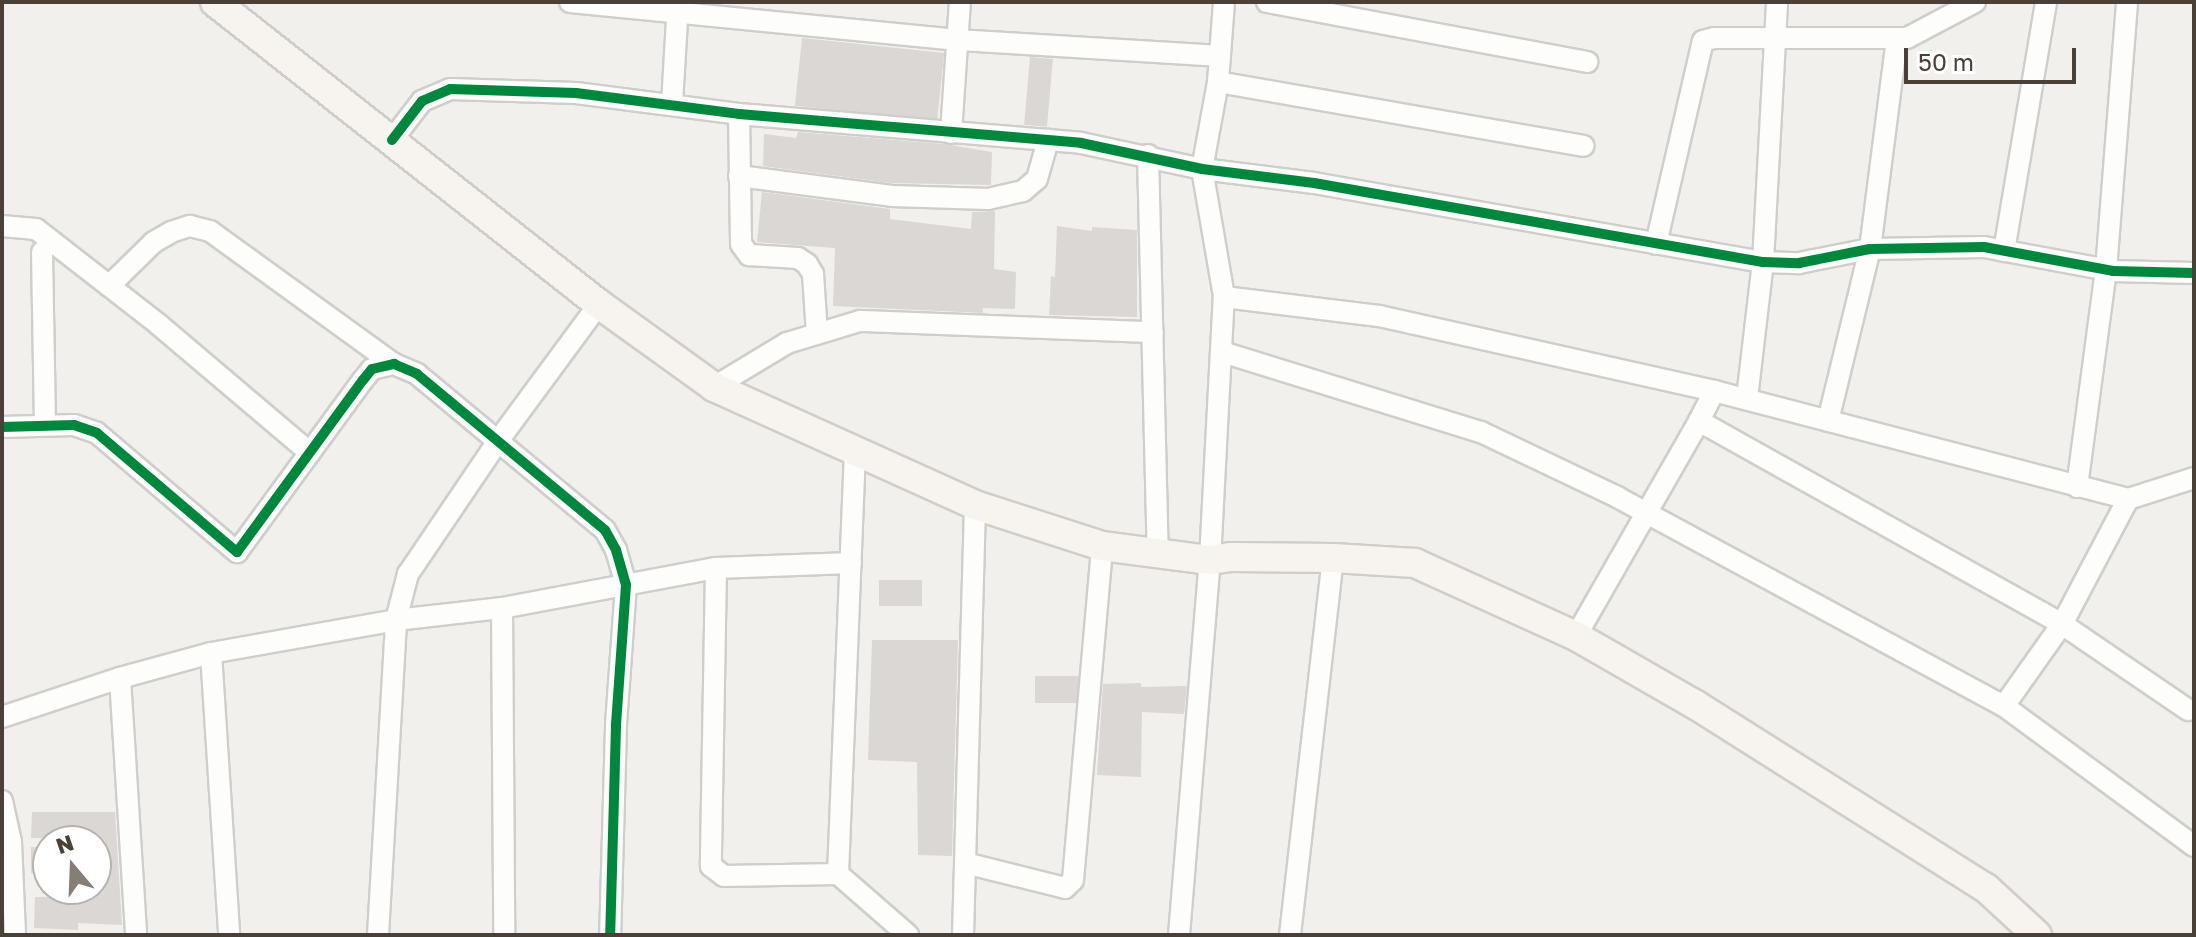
<!DOCTYPE html>
<style>
body{margin:0}
#map{position:relative;width:2196px;height:937px;overflow:hidden;background:#f2f0ed;font-family:"Golos Text",sans-serif}
div>[style]{position:absolute}
[style*='--x']{left:calc(var(--x)*1px);top:calc(var(--y)*1px);width:calc(var(--w)*1px);rotate:calc(var(--a)*1deg)}
.building>*{inset:0;background:#dad7d4;transform-origin:0 0}
.roads{filter:drop-shadow(2px 0 #d0ceca) drop-shadow(-2px 0 #d0ceca) drop-shadow(0 2px #d0ceca) drop-shadow(0 -2px #d0ceca)}
.street>*{height:20px;margin:-10px;padding:0 10px;transform-origin:10px;border-radius:10px;background:#fdfdfc}
.secondary>*{height:28px;margin:-14px;padding:0 14px;transform-origin:14px;border-radius:14px;background:#f7f4f0}
.cycleway>*{height:10px;margin:-5px;padding:0 5px;transform-origin:5px;border-radius:5px;background:#00873e}
span{translate:-50% -50%;white-space:nowrap;text-align:center;line-height:1.15;-webkit-text-stroke:6px #fff;paint-order:stroke}
.frame{position:absolute;inset:0;border:4px solid #494038;pointer-events:none}
.north{position:absolute;left:32px;top:825px;width:80px;height:80px;box-sizing:border-box;background:#fff;border:2px solid #b6b3af;border-radius:50%;rotate:341deg;font-size:22px;font-weight:700;line-height:32px;text-align:center;color:#494038}
.north::after{content:'';display:block;margin:auto;width:28px;height:36px;background:#847e77;clip-path:polygon(50% 0,100% 100%,50% 72%,0 100%)}
.scale{position:absolute;left:1904px;top:48px;width:172px;height:36px;box-sizing:border-box;border:4px solid #494038;border-top:0;padding-left:10px;font-size:24px;line-height:28px;white-space:nowrap;color:#494038;-webkit-text-stroke:6px #fff;paint-order:stroke}
</style>
<div id="map">
<div class="building">
<i style="left:802px;top:38px;width:143px;height:68px;rotate:6deg"></i>
<i style="left:1030px;top:57px;width:23px;height:68px;rotate:5deg"></i>
<i style="clip-path:polygon(798px 132px,944px 144px,992px 152px,991px 185px,890px 183px,763px 166px,764px 134px,796px 138px)"></i>
<i style="clip-path:polygon(762px 192px,890px 209px,890px 219px,971px 229px,972px 212px,995px 211px,994px 269px,1016px 272px,1015px 309px,983px 308px,983px 313px,833px 306px,835px 248px,757px 242px)"></i>
<i style="clip-path:polygon(1057px 226px,1092px 231px,1092px 227px,1137px 230px,1137px 317px,1049px 315px,1051px 276px,1055px 277px)"></i>
<i style="left:879px;top:580px;width:43px;height:26px"></i>
<i style="clip-path:polygon(872px 640px,958px 640px,952px 856px,918px 855px,917px 762px,868px 760px)"></i>
<i style="left:1035px;top:676px;width:43px;height:27px"></i>
<i style="clip-path:polygon(1141px 683px,1141px 687px,1187px 686px,1184px 714px,1142px 712px,1141px 777px,1097px 775px,1103px 684px)"></i>
<i style="clip-path:polygon(32px 812px,115px 812px,122px 925px,78px 923px,78px 930px,34px 928px,35px 897px,96px 897px,96px 840px,31px 838px)"></i>
<i style="left:31px;top:847px;width:17px;height:26px"></i>
</div>
<div class="roads">
<div class="street">
<i style="--x:570;--y:2;--w:390;--a:5.6"></i>
<i style="--x:958;--y:40;--w:262;--a:3.5"></i>
<i style="--x:1224;--y:2;--w:80;--a:94.3"></i>
<i style="--x:1218;--y:82;--w:88;--a:100.4"></i>
<i style="--x:1202;--y:169;--w:130;--a:80.2"></i>
<i style="--x:1267;--y:2;--w:326;--a:10.6"></i>
<i style="--x:1218;--y:82;--w:371;--a:9.9"></i>
<i style="--x:672;--y:104;--w:102;--a:-86.6"></i>
<i style="--x:739;--y:114;--w:130;--a:89.1"></i>
<i style="--x:741;--y:244;--w:14;--a:54"></i>
<i style="--x:749;--y:255;--w:49;--a:3.5"></i>
<i style="--x:798;--y:258;--w:11;--a:34"></i>
<i style="--x:807;--y:264;--w:12;--a:59"></i>
<i style="--x:813;--y:274;--w:60;--a:86.2"></i>
<i style="--x:951;--y:133;--w:131;--a:-86.1"></i>
<i style="--x:392;--y:140;--w:49;--a:-52.4"></i>
<i style="--x:422;--y:101;--w:30;--a:-23"></i>
<i style="--x:450;--y:89;--w:126;--a:1.8"></i>
<i style="--x:576;--y:93;--w:164;--a:7.3"></i>
<i style="--x:739;--y:114;--w:343;--a:4.8"></i>
<i style="--x:1081;--y:143;--w:124;--a:12.1"></i>
<i style="--x:1202;--y:169;--w:113;--a:7.1"></i>
<i style="--x:1314;--y:183;--w:456;--a:10"></i>
<i style="--x:1763;--y:262;--w:36;--a:2"></i>
<i style="--x:1799;--y:263;--w:72;--a:-11.2"></i>
<i style="--x:1870;--y:249;--w:114;--a:-1"></i>
<i style="--x:1984;--y:247;--w:131;--a:10.5"></i>
<i style="--x:2113;--y:271;--w:81;--a:1.4"></i>
<i style="--x:1148;--y:155;--w:397;--a:88.6"></i>
<i style="--x:739;--y:176;--w:154;--a:7.4"></i>
<i style="--x:892;--y:196;--w:96;--a:1.8"></i>
<i style="--x:988;--y:199;--w:36;--a:-13"></i>
<i style="--x:1023;--y:191;--w:18;--a:-41"></i>
<i style="--x:1037;--y:179;--w:41;--a:-74.2"></i>
<i style="--x:2;--y:226;--w:34;--a:5"></i>
<i style="--x:36;--y:229;--w:155;--a:37.9"></i>
<i style="--x:158;--y:324;--w:199;--a:40.3"></i>
<i style="--x:1656;--y:244;--w:208;--a:-77"></i>
<i style="--x:1703;--y:41;--w:11;--a:-15"></i>
<i style="--x:1714;--y:38;--w:193;--a:0"></i>
<i style="--x:1907;--y:38;--w:77;--a:-27.9"></i>
<i style="--x:2004;--y:251;--w:253;--a:-80.4"></i>
<i style="--x:42;--y:252;--w:172;--a:89"></i>
<i style="--x:109;--y:286;--w:63;--a:-44.4"></i>
<i style="--x:154;--y:242;--w:20;--a:-30"></i>
<i style="--x:171;--y:232;--w:20;--a:-18"></i>
<i style="--x:190;--y:226;--w:21;--a:14"></i>
<i style="--x:210;--y:231;--w:227;--a:35.9"></i>
<i style="--x:1222;--y:352;--w:271;--a:17.2"></i>
<i style="--x:1481;--y:432;--w:151;--a:25.5"></i>
<i style="--x:1617;--y:497;--w:440;--a:28.4"></i>
<i style="--x:714;--y:387;--w:85;--a:-31.1"></i>
<i style="--x:787;--y:343;--w:76;--a:-16.8"></i>
<i style="--x:860;--y:321;--w:293;--a:2.2"></i>
<i style="--x:1747;--y:398;--w:137;--a:-83.3"></i>
<i style="--x:1763;--y:262;--w:260;--a:-86.9"></i>
<i style="--x:1699;--y:421;--w:34;--a:-63"></i>
<i style="--x:1714;--y:391;--w:428;--a:14.6"></i>
<i style="--x:1828;--y:421;--w:177;--a:-76.3"></i>
<i style="--x:1870;--y:249;--w:212;--a:-82.7"></i>
<i style="--x:2;--y:427;--w:72;--a:-1.6"></i>
<i style="--x:74;--y:425;--w:24;--a:19"></i>
<i style="--x:97;--y:433;--w:184;--a:40.4"></i>
<i style="--x:237;--y:552;--w:213;--a:-53.8"></i>
<i style="--x:363;--y:380;--w:14;--a:-51"></i>
<i style="--x:372;--y:369;--w:23;--a:-13"></i>
<i style="--x:394;--y:364;--w:25;--a:23"></i>
<i style="--x:417;--y:374;--w:244;--a:39.7"></i>
<i style="--x:605;--y:530;--w:23;--a:61"></i>
<i style="--x:616;--y:550;--w:36;--a:74"></i>
<i style="--x:626;--y:585;--w:141;--a:94.1"></i>
<i style="--x:616;--y:726;--w:209;--a:91.6"></i>
<i style="--x:2194;--y:478;--w:69;--a:162.3"></i>
<i style="--x:2128;--y:499;--w:141;--a:117.8"></i>
<i style="--x:2062;--y:624;--w:100;--a:125.3"></i>
<i style="--x:2004;--y:706;--w:236;--a:36.4"></i>
<i style="--x:2077;--y:487;--w:219;--a:-82.4"></i>
<i style="--x:2106;--y:270;--w:269;--a:-85.5"></i>
<i style="--x:716;--y:568;--w:298;--a:91"></i>
<i style="--x:711;--y:866;--w:16;--a:38"></i>
<i style="--x:724;--y:876;--w:114;--a:-1"></i>
<i style="--x:838;--y:874;--w:93;--a:41.1"></i>
<i style="--x:502;--y:608;--w:327;--a:89.6"></i>
<i style="--x:1576;--y:636;--w:248;--a:-60.2"></i>
<i style="--x:1699;--y:421;--w:416;--a:29.2"></i>
<i style="--x:2062;--y:624;--w:153;--a:34.3"></i>
<i style="--x:211;--y:653;--w:283;--a:86.3"></i>
<i style="--x:120;--y:678;--w:257;--a:86.4"></i>
<i style="--x:2;--y:717;--w:124;--a:-18.3"></i>
<i style="--x:120;--y:678;--w:94;--a:-15.4"></i>
<i style="--x:211;--y:653;--w:188;--a:-10.1"></i>
<i style="--x:396;--y:620;--w:107;--a:-6.5"></i>
<i style="--x:502;--y:608;--w:218;--a:-10.6"></i>
<i style="--x:716;--y:568;--w:135;--a:-2.1"></i>
<i style="--x:2;--y:801;--w:42;--a:77.6"></i>
<i style="--x:11;--y:842;--w:93;--a:87.5"></i>
<i style="--x:965;--y:863;--w:103;--a:14"></i>
<i style="--x:1065;--y:888;--w:11;--a:-45"></i>
<i style="--x:1073;--y:880;--w:335;--a:-85"></i>
<i style="--x:838;--y:874;--w:421;--a:-87.7"></i>
<i style="--x:378;--y:935;--w:316;--a:-86.7"></i>
<i style="--x:396;--y:620;--w:48;--a:-75.4"></i>
<i style="--x:408;--y:574;--w:161;--a:-55.9"></i>
<i style="--x:498;--y:441;--w:170;--a:-53.6"></i>
<i style="--x:963;--y:935;--w:430;--a:-88.4"></i>
<i style="--x:1179;--y:935;--w:376;--a:-85.3"></i>
<i style="--x:1210;--y:560;--w:263;--a:-87"></i>
<i style="--x:1224;--y:297;--w:156;--a:7"></i>
<i style="--x:1379;--y:316;--w:343;--a:12.6"></i>
<i style="--x:1290;--y:935;--w:379;--a:-83.5"></i>
</div>
<div class="secondary">
<i style="--x:215;--y:2;--w:489;--a:38.2"></i>
<i style="--x:599;--y:304;--w:142;--a:35.8"></i>
<i style="--x:714;--y:387;--w:286;--a:24.3"></i>
<i style="--x:975;--y:505;--w:133;--a:17.9"></i>
<i style="--x:1102;--y:546;--w:109;--a:7.4"></i>
<i style="--x:1210;--y:560;--w:22;--a:-8"></i>
<i style="--x:1232;--y:557;--w:101;--a:0.6"></i>
<i style="--x:1333;--y:558;--w:82;--a:3.5"></i>
<i style="--x:1415;--y:563;--w:177;--a:24.4"></i>
<i style="--x:1576;--y:636;--w:138;--a:29.9"></i>
<i style="--x:1696;--y:705;--w:343;--a:32.3"></i>
<i style="--x:1986;--y:888;--w:69;--a:42.7"></i>
</div>
</div>
<div class="cycleway">
<i style="--x:392;--y:140;--w:49;--a:-52.4"></i>
<i style="--x:422;--y:101;--w:30;--a:-23"></i>
<i style="--x:450;--y:89;--w:126;--a:1.8"></i>
<i style="--x:576;--y:93;--w:164;--a:7.3"></i>
<i style="--x:739;--y:114;--w:343;--a:4.8"></i>
<i style="--x:1081;--y:143;--w:124;--a:12.1"></i>
<i style="--x:1202;--y:169;--w:113;--a:7.1"></i>
<i style="--x:1314;--y:183;--w:456;--a:10"></i>
<i style="--x:1763;--y:262;--w:36;--a:2"></i>
<i style="--x:1799;--y:263;--w:72;--a:-11.2"></i>
<i style="--x:1870;--y:249;--w:114;--a:-1"></i>
<i style="--x:1984;--y:247;--w:131;--a:10.5"></i>
<i style="--x:2113;--y:271;--w:81;--a:1.4"></i>
<i style="--x:2;--y:427;--w:72;--a:-1.6"></i>
<i style="--x:74;--y:425;--w:24;--a:19"></i>
<i style="--x:97;--y:433;--w:184;--a:40.4"></i>
<i style="--x:237;--y:552;--w:213;--a:-53.8"></i>
<i style="--x:363;--y:380;--w:14;--a:-51"></i>
<i style="--x:372;--y:369;--w:23;--a:-13"></i>
<i style="--x:394;--y:364;--w:25;--a:23"></i>
<i style="--x:417;--y:374;--w:244;--a:39.7"></i>
<i style="--x:605;--y:530;--w:23;--a:61"></i>
<i style="--x:616;--y:550;--w:36;--a:74"></i>
<i style="--x:626;--y:585;--w:141;--a:94.1"></i>
<i style="--x:616;--y:726;--w:209;--a:91.6"></i>
</div>
<div class="frame"></div>
<div class="north">N</div>
<div class="scale">50 m</div>
</div>
